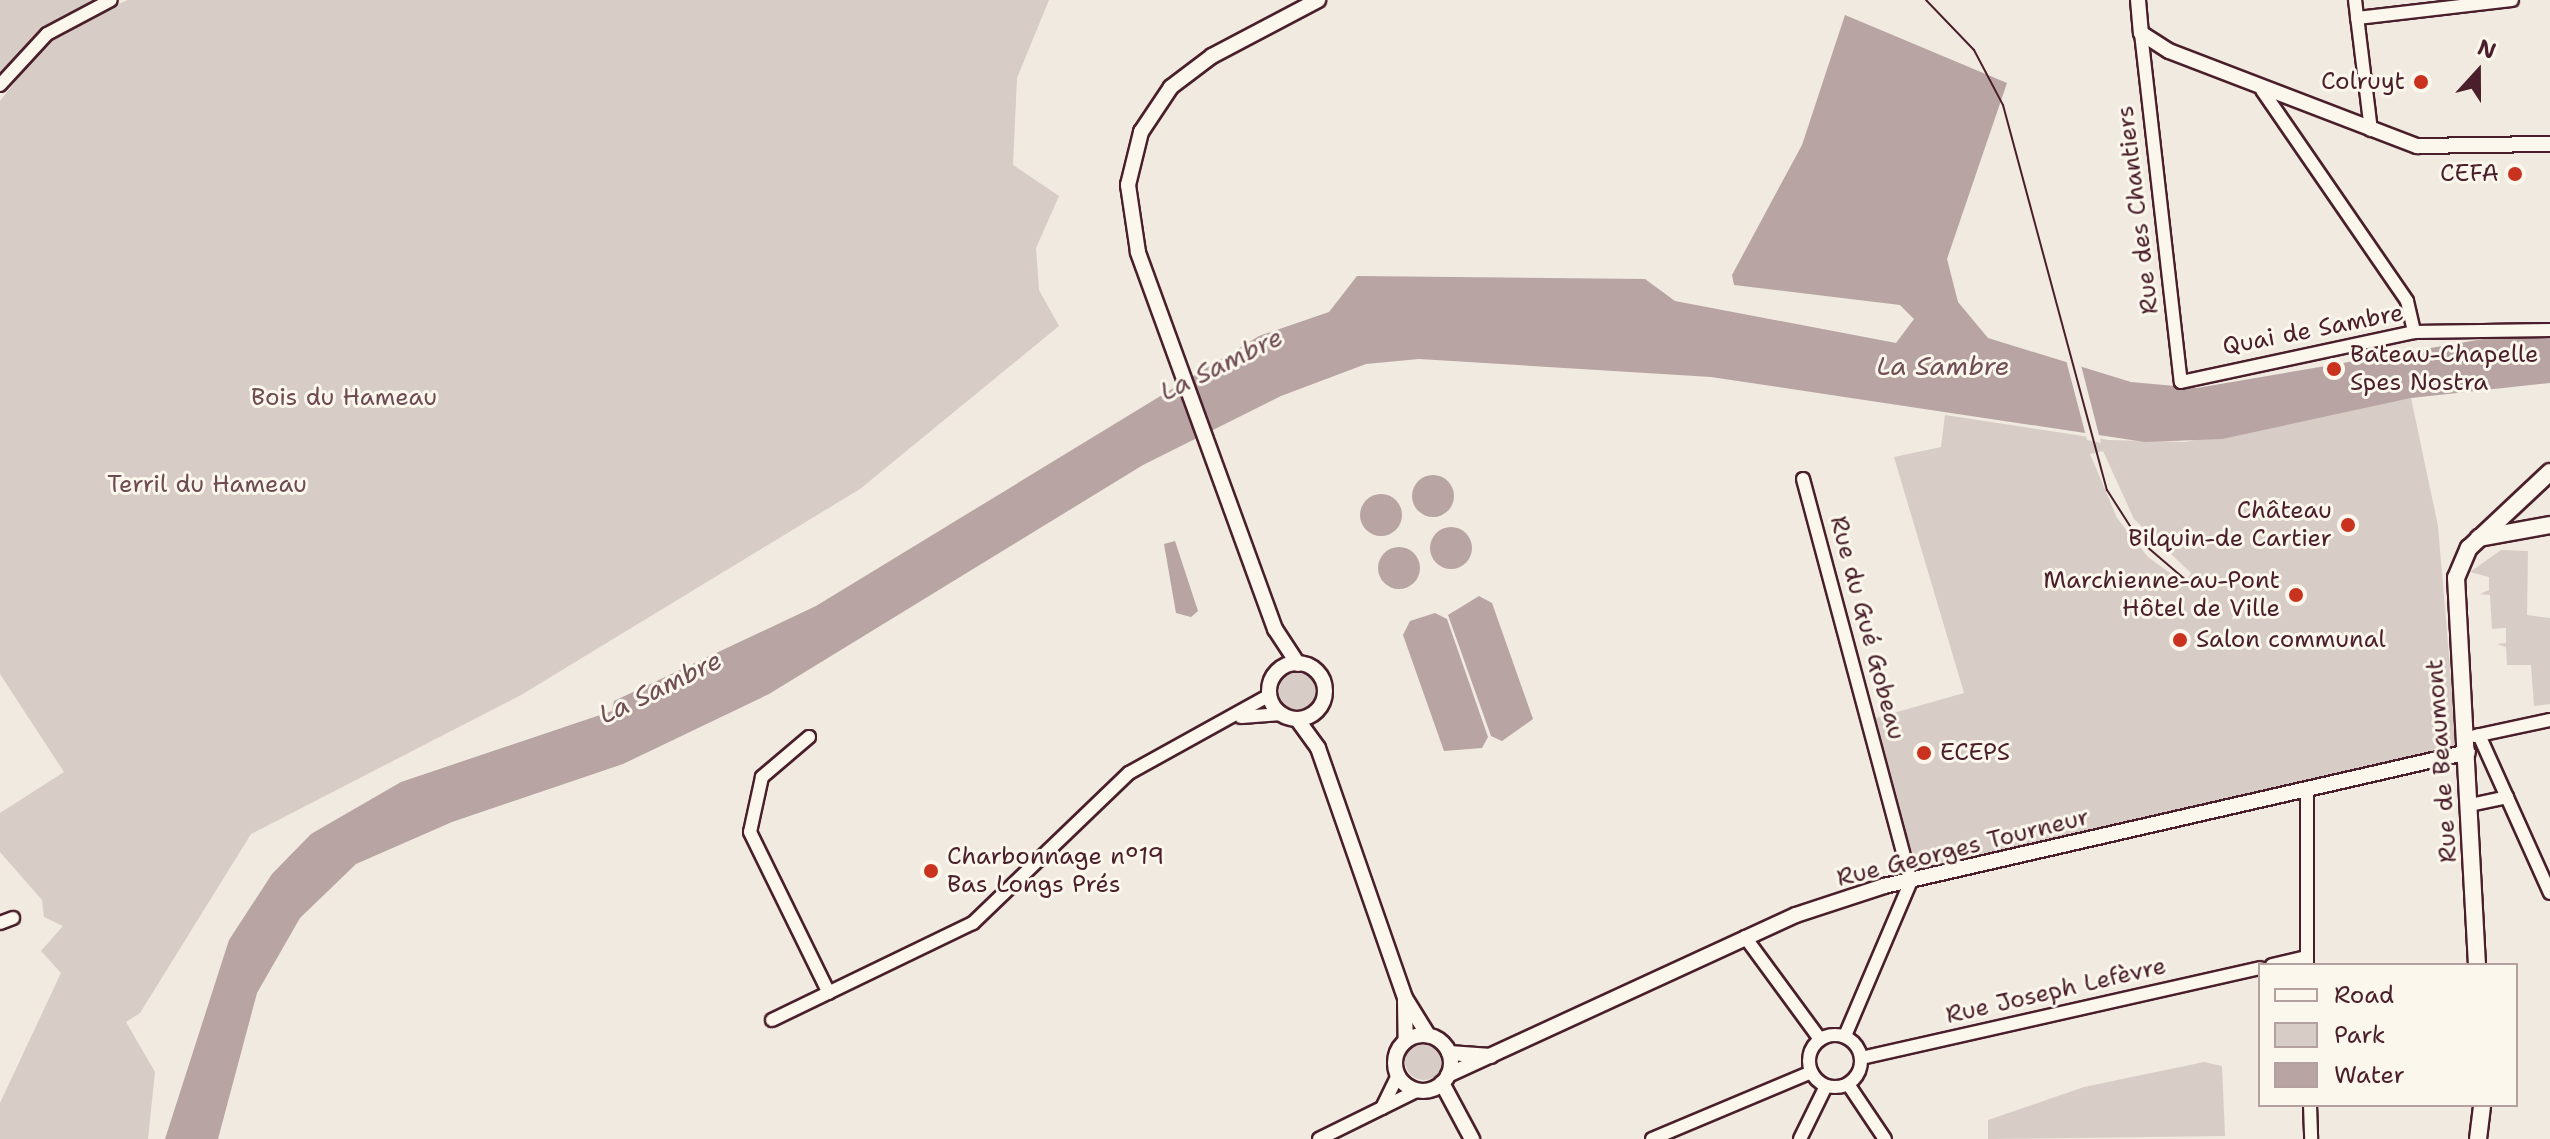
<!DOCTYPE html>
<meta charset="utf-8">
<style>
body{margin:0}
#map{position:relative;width:2550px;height:1139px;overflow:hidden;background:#f0eae0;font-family:"Shantell Sans",sans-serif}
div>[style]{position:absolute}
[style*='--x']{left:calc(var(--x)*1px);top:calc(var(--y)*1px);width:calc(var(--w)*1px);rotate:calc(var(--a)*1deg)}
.green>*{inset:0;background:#d8ccc6}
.round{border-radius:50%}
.water>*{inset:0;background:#b8a4a2}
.pier>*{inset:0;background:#f0eae0}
.roads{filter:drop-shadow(2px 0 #4a1f2b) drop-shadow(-2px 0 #4a1f2b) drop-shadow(0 2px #4a1f2b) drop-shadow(0 -2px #4a1f2b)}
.minor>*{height:12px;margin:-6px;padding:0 6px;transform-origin:6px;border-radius:6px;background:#fbf7ec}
.minor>.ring{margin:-6px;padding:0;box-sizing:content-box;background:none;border:12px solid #fbf7ec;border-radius:50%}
.tertiary>*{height:14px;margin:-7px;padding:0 7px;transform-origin:7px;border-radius:7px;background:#fbf7ec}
.tertiary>.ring{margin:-7px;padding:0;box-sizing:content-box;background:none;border:14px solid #fbf7ec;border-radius:50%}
.secondary>*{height:16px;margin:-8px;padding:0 8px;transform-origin:8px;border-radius:8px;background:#fbf7ec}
.tram>*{height:2px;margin:-1px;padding:0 1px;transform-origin:1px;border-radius:1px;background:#4a1f2b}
.dots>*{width:22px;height:22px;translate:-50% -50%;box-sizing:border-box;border:4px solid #fbf7ec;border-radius:50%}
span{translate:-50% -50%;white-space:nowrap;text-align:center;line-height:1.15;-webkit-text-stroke:6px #fbf7ec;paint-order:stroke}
.poi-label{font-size:24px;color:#4a1f2b}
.right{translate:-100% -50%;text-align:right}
.left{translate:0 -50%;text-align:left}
.street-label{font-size:24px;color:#4a1f2b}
.park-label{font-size:24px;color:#6e4a52}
.water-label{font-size:26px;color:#704e55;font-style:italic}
.legend{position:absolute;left:2258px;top:963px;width:260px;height:144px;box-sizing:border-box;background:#fbf7ec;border:2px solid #b4a19f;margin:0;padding:10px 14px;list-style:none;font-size:24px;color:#4a1f2b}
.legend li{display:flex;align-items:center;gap:16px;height:40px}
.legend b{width:40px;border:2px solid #b4a19f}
.north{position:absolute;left:2438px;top:32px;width:80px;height:80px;-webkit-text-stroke:6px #fbf7ec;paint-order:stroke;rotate:21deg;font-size:22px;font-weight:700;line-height:32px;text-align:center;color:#4a1f2b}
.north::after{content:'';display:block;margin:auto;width:28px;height:36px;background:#4a1f2b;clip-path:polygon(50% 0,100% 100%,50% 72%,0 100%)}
</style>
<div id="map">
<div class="green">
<i style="clip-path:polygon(0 0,97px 0,47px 27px,0 76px)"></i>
<i style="clip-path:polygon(128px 0,1049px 0,1017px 78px,1013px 165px,1059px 196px,1036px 248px,1039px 290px,1059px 326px,860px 489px,521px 695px,251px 834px,140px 1013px,126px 1022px,155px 1072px,148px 1139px,0 1139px,0 1103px,61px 973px,41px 951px,63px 926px,44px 917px,42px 900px,0 852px,0 813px,64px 772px,0 674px,0 101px,41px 49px,76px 22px)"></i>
<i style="clip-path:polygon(evenodd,2411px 398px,2438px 526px,2457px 751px,1911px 881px,1869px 720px,1964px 693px,1894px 457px,1941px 447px,1945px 415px,2109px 440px,2185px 442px,2411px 398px,2103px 451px,2134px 519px,2191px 573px,2185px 584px,2148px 557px,2117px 518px,2090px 454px,2103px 451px)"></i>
<i style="clip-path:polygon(2501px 550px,2528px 551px,2527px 615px,2550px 618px,2550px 704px,2534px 706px,2531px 665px,2507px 665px,2506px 647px,2497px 644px,2506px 643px,2506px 628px,2492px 629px,2490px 595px,2480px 594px,2489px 590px,2489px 577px,2470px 572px)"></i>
<i class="round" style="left:1279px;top:672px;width:38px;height:38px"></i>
<i class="round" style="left:1405px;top:1042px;width:38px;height:38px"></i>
<i style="clip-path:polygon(2204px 1062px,2222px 1066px,2225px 1136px,1988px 1139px,1988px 1120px,2084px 1087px)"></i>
</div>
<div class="water">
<i style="clip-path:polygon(1845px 15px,2007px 83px,1947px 259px,1958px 302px,1988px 338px,2131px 382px,2197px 388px,2495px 337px,2550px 336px,2550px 383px,2411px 398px,2222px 439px,2145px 442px,1711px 377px,1419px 359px,1366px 364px,1281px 396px,1143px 465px,769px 694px,623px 764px,452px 822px,356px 864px,300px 918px,257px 993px,218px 1139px,165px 1139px,229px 940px,272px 874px,311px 834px,401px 782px,612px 711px,614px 701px,816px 606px,1259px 336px,1329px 312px,1357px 276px,1645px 279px,1675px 301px,1896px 343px,1914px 319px,1900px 305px,1734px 285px,1732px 275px,1802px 145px)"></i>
<i class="round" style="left:1412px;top:475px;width:42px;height:42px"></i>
<i class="round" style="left:1360px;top:494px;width:42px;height:42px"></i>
<i class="round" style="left:1430px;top:527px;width:42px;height:42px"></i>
<i style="clip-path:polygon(1175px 541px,1198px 611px,1191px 617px,1176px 613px,1164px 544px)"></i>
<i class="round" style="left:1378px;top:547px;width:42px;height:42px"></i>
<i style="clip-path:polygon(1479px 596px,1492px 603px,1533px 719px,1502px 741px,1491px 736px,1448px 615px)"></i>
<i style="clip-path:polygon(1435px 613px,1447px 619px,1488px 737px,1482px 748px,1444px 751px,1403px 635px,1410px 621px)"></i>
</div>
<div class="pier">
<i style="clip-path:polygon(2066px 360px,2081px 365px,2101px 443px,2087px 440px)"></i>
</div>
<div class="roads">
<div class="minor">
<i style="--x:2355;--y:0;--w:131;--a:83"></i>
<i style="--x:2357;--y:18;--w:156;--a:-6.6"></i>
<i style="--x:2141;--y:33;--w:351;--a:83.5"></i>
<i style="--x:2181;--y:382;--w:238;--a:-12.1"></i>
<i style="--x:2414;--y:332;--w:136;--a:-0.8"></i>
<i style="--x:0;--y:85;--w:69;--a:-47.3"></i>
<i style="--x:47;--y:34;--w:72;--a:-28"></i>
<i style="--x:2262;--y:90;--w:256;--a:55.5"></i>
<i style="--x:2407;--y:301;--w:32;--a:77"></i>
<i style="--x:1803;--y:479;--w:416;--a:75"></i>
<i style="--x:1911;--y:881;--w:168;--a:113.1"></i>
<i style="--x:1241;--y:717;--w:41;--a:-4.2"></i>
<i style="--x:2479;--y:735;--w:173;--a:65.8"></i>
<i style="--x:2475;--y:736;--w:77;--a:-12"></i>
<i style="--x:809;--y:737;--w:62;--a:139.6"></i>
<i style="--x:762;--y:777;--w:56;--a:102.3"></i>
<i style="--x:750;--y:832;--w:179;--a:63.9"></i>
<i style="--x:2470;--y:805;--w:38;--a:-12"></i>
<i style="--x:0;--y:923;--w:14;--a:-21"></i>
<i style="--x:1745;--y:937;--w:127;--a:53.7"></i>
<i style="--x:2272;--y:965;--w:36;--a:-13"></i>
<i style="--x:2307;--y:965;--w:176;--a:-90"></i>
<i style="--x:772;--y:1020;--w:223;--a:-25.8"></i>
<i style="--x:973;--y:923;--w:216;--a:-43.9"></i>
<i style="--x:1129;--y:773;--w:161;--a:-29"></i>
<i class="ring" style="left:1809px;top:1035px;width:40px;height:40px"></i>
<i style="--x:1861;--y:1058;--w:409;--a:-12.7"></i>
<i style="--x:1848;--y:1084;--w:66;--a:56.1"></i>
<i style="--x:2310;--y:1105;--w:34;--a:88"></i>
<i style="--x:1382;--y:1108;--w:37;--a:-64"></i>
<i style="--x:1319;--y:1139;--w:110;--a:-26.3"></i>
<i style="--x:1652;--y:1139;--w:173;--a:-22.8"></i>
<i style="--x:1800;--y:1139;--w:59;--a:-63.9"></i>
</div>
<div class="tertiary">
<i style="--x:2138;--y:0;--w:33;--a:85"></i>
<i style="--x:2141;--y:33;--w:33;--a:33"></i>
<i style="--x:2169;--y:51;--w:266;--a:21"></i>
<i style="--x:2417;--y:146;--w:133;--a:-0.9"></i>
<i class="ring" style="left:1269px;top:663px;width:42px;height:42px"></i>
<i style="--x:1298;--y:664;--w:42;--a:-123.3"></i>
<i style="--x:1275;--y:629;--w:401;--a:-110"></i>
<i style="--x:1138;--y:252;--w:68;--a:-98.5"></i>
<i style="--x:1128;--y:185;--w:55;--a:-76.2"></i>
<i style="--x:1141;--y:132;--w:54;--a:-56.3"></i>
<i style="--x:1171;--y:87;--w:51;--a:-37.1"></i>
<i style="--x:1212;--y:56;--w:120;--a:-27.8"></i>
<i style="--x:1297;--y:719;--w:36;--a:54"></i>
<i style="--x:1318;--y:748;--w:265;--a:70.8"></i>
<i style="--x:1405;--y:998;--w:44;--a:58.1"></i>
<i style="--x:1405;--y:1001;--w:39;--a:89"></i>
<i class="ring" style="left:1395px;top:1035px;width:42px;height:42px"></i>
<i style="--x:1449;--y:1053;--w:42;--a:4.1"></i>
<i style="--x:1448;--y:1075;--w:383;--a:-24.7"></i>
<i style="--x:1796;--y:915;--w:93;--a:-18.2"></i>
<i style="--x:1884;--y:886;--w:599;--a:-12.92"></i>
<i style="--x:1442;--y:1083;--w:64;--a:61.8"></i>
</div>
<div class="secondary">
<i style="--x:2479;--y:538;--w:72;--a:-10.4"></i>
<i style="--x:2477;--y:965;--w:388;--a:-93.1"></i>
<i style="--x:2456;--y:578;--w:33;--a:-67"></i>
<i style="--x:2469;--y:548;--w:111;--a:-43.2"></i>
<i style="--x:2478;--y:1139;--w:34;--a:-83"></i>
</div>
</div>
<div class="tram">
<i style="--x:1926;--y:0;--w:69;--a:46.2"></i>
<i style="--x:1974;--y:50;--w:62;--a:62.2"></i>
<i style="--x:2003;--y:105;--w:399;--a:74.9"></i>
<i style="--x:2107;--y:490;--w:59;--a:57.4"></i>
<i style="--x:2139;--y:540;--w:63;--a:40.5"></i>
</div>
<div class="dots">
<i style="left:2421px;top:82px;background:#c8321e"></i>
<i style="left:2515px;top:174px;background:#c8321e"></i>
<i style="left:2334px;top:369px;background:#c8321e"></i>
<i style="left:2348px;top:525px;background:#c8321e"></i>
<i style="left:2296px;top:595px;background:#c8321e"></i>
<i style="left:2180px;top:640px;background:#c8321e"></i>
<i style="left:1924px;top:753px;background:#c8321e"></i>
<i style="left:931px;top:871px;background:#c8321e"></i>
</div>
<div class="poi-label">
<span class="right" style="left:2405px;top:82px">Colruyt</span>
<span class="right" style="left:2499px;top:174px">CEFA</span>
<span class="left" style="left:2350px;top:369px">Bateau-Chapelle<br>Spes Nostra</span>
<span class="right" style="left:2332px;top:525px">Château<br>Bilquin-de Cartier</span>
<span class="right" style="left:2280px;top:595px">Marchienne-au-Pont<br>Hôtel de Ville</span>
<span class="left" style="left:2196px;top:640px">Salon communal</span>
<span class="left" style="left:1940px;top:753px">ECEPS</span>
<span class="left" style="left:947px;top:871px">Charbonnage n°19<br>Bas Longs Prés</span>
</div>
<div class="street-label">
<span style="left:2138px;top:210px;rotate:-97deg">Rue des Chantiers</span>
<span style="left:2313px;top:330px;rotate:-11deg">Quai de Sambre</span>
<span style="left:1867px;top:628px;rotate:75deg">Rue du Gué Gobeau</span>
<span style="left:2442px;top:761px;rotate:-94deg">Rue de Beaumont</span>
<span style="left:1963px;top:848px;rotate:-14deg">Rue Georges Tourneur</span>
<span style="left:2056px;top:991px;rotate:-13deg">Rue Joseph Lefèvre</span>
</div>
<div class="park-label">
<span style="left:344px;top:398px">Bois du Hameau</span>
<span style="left:207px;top:485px">Terril du Hameau</span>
</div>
<div class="water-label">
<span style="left:1221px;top:364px;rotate:-26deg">La Sambre</span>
<span style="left:1943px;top:366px">La Sambre</span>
<span style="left:660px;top:687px;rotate:-26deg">La Sambre</span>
</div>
<ul class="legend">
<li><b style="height:10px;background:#fbf7ec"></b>Road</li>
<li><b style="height:22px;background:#d8ccc6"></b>Park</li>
<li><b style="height:22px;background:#b8a4a2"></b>Water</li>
</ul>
<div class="north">N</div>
</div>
